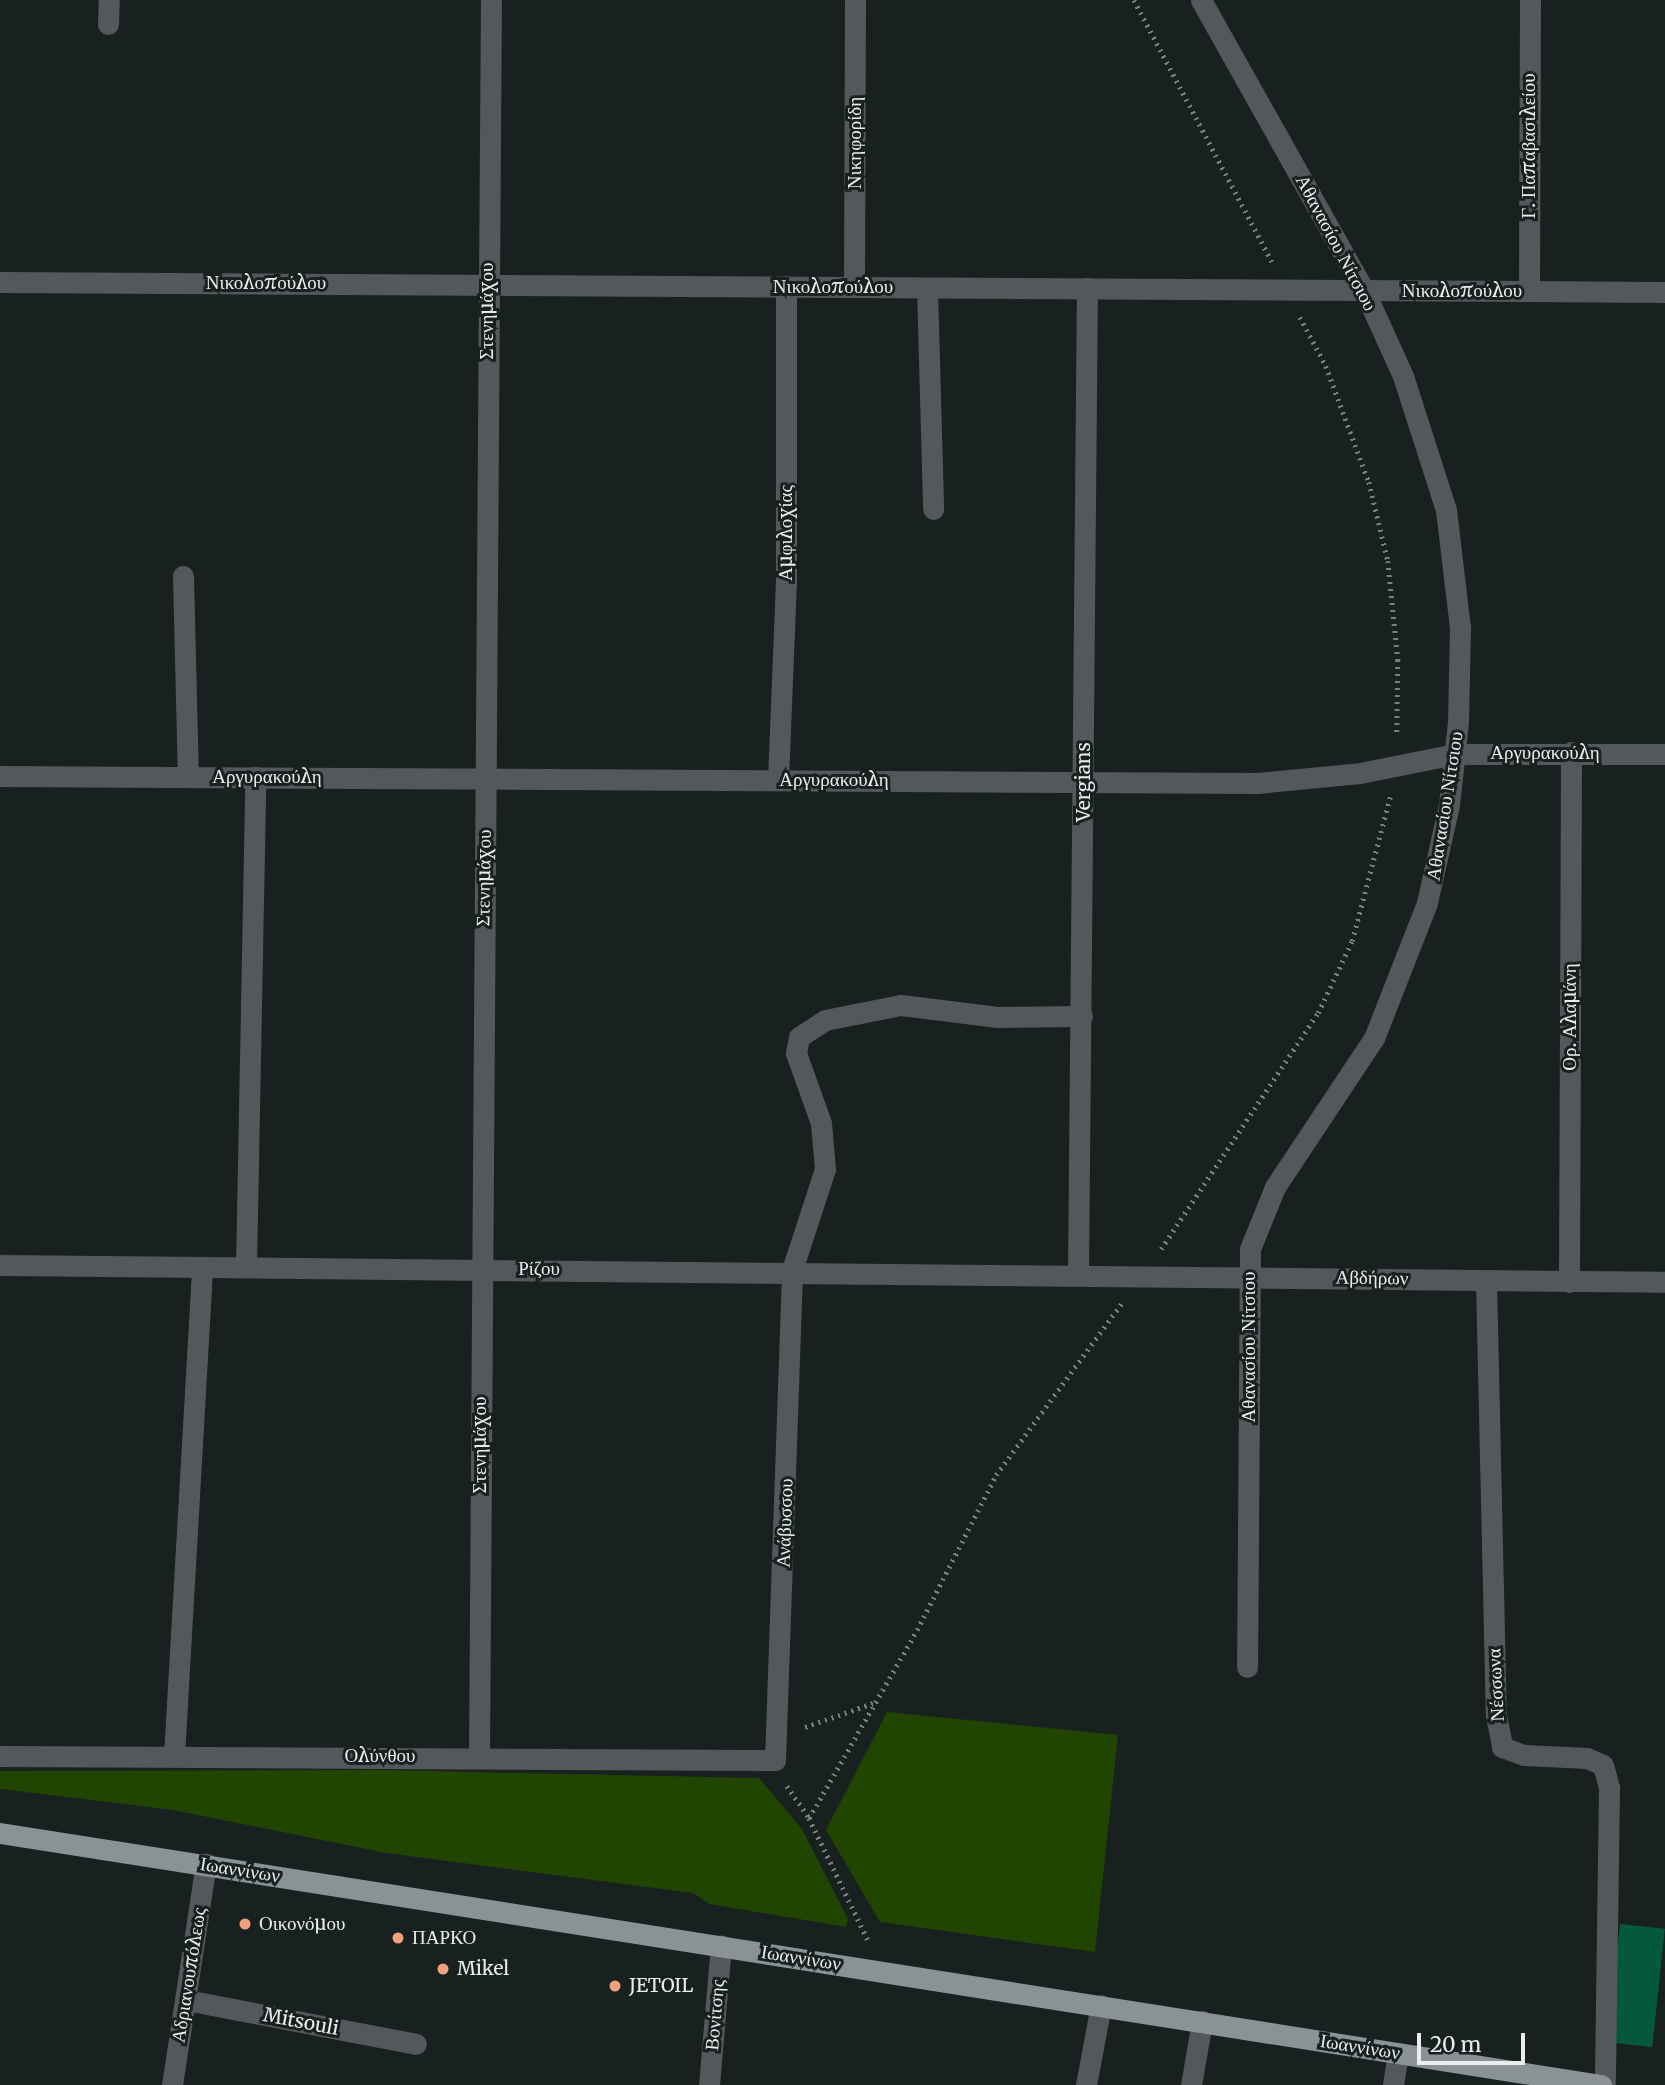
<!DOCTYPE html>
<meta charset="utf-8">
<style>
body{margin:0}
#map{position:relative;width:1665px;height:2085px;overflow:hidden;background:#182020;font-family:Merriweather,serif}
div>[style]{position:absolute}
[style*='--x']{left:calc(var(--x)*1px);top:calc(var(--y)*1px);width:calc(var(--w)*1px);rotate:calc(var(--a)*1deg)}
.green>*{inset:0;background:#204501}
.building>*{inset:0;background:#04583e;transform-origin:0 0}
.path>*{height:4.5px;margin-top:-2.25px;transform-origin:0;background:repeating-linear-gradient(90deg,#788080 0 2px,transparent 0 7px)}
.minor>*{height:21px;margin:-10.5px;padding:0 10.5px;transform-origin:10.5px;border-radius:10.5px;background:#54585a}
.major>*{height:21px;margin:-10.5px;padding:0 10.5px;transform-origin:10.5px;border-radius:10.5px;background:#8b9296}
.dots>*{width:19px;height:19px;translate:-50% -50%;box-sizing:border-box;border:4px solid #182020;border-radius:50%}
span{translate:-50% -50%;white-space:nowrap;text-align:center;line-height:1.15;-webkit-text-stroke:6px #182020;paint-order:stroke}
.street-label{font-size:19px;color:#e8eeee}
.poi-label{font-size:19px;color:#e8eeee}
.left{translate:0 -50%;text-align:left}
.scale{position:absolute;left:1417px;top:2033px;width:108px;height:32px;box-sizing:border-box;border:4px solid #e8eeee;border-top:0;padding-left:9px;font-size:21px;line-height:24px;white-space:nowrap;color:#e8eeee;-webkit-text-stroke:5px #182020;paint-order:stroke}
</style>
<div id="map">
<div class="green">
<i style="clip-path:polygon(887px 1712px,1118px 1735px,1095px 1952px,880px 1922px,826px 1830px)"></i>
<i style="clip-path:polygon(384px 1770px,759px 1778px,802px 1829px,848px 1919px,846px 1927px,710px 1904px,693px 1893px,386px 1853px,173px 1810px,0 1789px,0 1771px)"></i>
</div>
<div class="building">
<i style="left:1620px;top:1924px;width:45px;height:119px;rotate:6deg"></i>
</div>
<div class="path">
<i style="--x:1134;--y:0;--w:296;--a:62.2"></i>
<i style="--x:1300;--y:317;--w:55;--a:62"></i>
<i style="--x:1326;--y:366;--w:124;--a:69.7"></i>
<i style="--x:1369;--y:482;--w:81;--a:76.5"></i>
<i style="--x:1388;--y:561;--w:100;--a:84.2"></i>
<i style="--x:1398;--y:660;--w:76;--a:90.8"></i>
<i style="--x:1161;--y:1249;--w:283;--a:-56.4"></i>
<i style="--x:1318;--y:1013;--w:80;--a:-64.7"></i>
<i style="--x:1352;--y:941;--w:149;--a:-75.2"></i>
<i style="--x:805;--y:1727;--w:72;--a:-19.4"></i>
<i style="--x:787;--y:1786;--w:39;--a:55"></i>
<i style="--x:809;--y:1818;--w:138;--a:64.2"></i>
<i style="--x:809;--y:1818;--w:217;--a:-60.1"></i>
<i style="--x:917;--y:1630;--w:174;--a:-63"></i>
<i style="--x:996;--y:1475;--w:212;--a:-53.8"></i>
</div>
<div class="minor">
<i style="--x:1201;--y:0;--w:333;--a:60.7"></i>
<i style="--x:1364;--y:290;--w:94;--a:65.6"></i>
<i style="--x:1403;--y:376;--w:141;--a:72.2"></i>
<i style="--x:1446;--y:510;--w:118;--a:83.2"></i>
<i style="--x:1460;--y:627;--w:95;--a:91.2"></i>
<i style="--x:1458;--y:722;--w:83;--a:96.2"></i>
<i style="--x:1449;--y:805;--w:100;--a:102.7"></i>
<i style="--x:1427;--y:903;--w:145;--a:111.4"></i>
<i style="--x:1374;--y:1038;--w:179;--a:123.6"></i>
<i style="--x:1275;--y:1187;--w:67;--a:112"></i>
<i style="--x:1250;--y:1249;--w:418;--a:90.4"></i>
<i style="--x:108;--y:24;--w:24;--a:-88"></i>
<i style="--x:0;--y:282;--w:1665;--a:0.34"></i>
<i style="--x:854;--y:287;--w:287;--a:-89.8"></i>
<i style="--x:927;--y:288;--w:221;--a:88.4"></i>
<i style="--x:1529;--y:291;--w:291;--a:-89.8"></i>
<i style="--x:183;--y:576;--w:201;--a:88.6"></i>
<i style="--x:0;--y:776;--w:1257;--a:0.32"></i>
<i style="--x:1257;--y:783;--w:103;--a:-5.5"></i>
<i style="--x:1360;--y:773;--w:97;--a:-11.3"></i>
<i style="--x:1455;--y:754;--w:210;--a:0"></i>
<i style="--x:778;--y:780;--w:197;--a:-87.7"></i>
<i style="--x:786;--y:583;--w:297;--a:-90"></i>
<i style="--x:0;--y:1265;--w:1665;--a:0.58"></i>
<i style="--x:246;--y:1267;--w:490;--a:-88.9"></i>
<i style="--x:1078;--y:1275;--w:987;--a:-89.48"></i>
<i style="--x:1486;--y:1281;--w:434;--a:88.7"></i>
<i style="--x:1496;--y:1715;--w:33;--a:79"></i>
<i style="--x:1502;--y:1747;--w:23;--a:20"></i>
<i style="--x:1524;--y:1755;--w:63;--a:2.7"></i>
<i style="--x:1587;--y:1758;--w:17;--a:24"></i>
<i style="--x:1603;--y:1765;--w:24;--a:75"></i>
<i style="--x:1609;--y:1788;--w:297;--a:90.8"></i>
<i style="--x:1569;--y:1282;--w:530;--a:-89.78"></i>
<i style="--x:0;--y:1756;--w:775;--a:0.3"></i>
<i style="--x:775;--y:1760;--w:490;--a:-88"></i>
<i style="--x:792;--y:1270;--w:106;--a:-71.9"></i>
<i style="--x:825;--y:1169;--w:46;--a:-95"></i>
<i style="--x:821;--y:1123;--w:74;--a:-109.7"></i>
<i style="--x:796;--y:1053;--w:16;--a:-79"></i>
<i style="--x:799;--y:1037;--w:31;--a:-33"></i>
<i style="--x:825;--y:1020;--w:77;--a:-11.2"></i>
<i style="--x:901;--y:1005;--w:97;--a:7.1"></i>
<i style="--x:997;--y:1017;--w:85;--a:-0.7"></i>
<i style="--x:174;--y:1756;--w:490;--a:-86.7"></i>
<i style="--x:479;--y:1757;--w:1757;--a:-89.61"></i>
<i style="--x:186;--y:2000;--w:234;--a:10.8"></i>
<i style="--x:172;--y:2085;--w:224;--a:-81.3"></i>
<i style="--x:709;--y:2085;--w:140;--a:-85.1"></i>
<i style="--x:1086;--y:2085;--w:81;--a:-79.4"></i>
<i style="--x:1191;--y:2085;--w:65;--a:-80.2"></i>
<i style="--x:1393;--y:2085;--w:32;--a:-81"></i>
</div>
<div class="major">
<i style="--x:0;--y:1833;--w:1621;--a:8.95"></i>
</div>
<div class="dots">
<i style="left:245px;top:1924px;background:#f1a17c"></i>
<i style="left:398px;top:1938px;background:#f1a17c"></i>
<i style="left:443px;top:1969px;background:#f1a17c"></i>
<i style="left:615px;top:1986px;background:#f1a17c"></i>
</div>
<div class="street-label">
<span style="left:855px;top:143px;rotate:-90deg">Νικηφορίδη</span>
<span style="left:1529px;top:146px;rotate:-90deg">Γ. Παπαβασιλείου</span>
<span style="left:1336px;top:243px;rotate:62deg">Αθανασίου Νίτσιου</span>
<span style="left:266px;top:283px">Νικολοπούλου</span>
<span style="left:833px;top:287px">Νικολοπούλου</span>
<span style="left:1462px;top:291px">Νικολοπούλου</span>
<span style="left:487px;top:311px;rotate:-90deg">Στενημάχου</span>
<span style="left:786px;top:533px;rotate:-90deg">Αμφιλοχίας</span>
<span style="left:1545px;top:753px">Αργυρακούλη</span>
<span style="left:267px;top:777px">Αργυρακούλη</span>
<span style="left:834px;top:780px">Αργυρακούλη</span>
<span style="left:1084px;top:782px;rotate:-90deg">Vergians</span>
<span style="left:1445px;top:806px;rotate:-81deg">Αθανασίου Νίτσιου</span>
<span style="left:484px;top:878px;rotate:-89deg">Στενημάχου</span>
<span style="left:1570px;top:1017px;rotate:-90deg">Ορ. Αλαμάνη</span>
<span style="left:539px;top:1269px">Ρίζου</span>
<span style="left:1372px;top:1278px;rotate:1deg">Αβδήρων</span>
<span style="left:1249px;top:1347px;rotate:-90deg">Αθανασίου Νίτσιου</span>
<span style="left:480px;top:1445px;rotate:-90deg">Στενημάχου</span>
<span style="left:785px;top:1523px;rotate:-88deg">Ανάβυσσου</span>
<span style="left:1496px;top:1685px;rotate:-93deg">Νέσσωνα</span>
<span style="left:380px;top:1756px">Ολύνθου</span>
<span style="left:240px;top:1870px;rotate:9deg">Ιωαννίνων</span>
<span style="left:801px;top:1958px;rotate:9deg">Ιωαννίνων</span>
<span style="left:189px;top:1975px;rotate:-81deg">Αδριανουπόλεως</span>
<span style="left:715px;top:2015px;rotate:-85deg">Βονίτσης</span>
<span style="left:301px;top:2022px;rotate:11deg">Mitsouli</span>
<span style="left:1360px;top:2047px;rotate:9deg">Ιωαννίνων</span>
</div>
<div class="poi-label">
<span class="left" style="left:259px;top:1924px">Οικονόμου</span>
<span class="left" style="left:412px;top:1938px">ΠΑΡΚΟ</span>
<span class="left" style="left:457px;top:1969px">Mikel</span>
<span class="left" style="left:629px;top:1986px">JETOIL</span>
</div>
<div class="scale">20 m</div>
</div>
